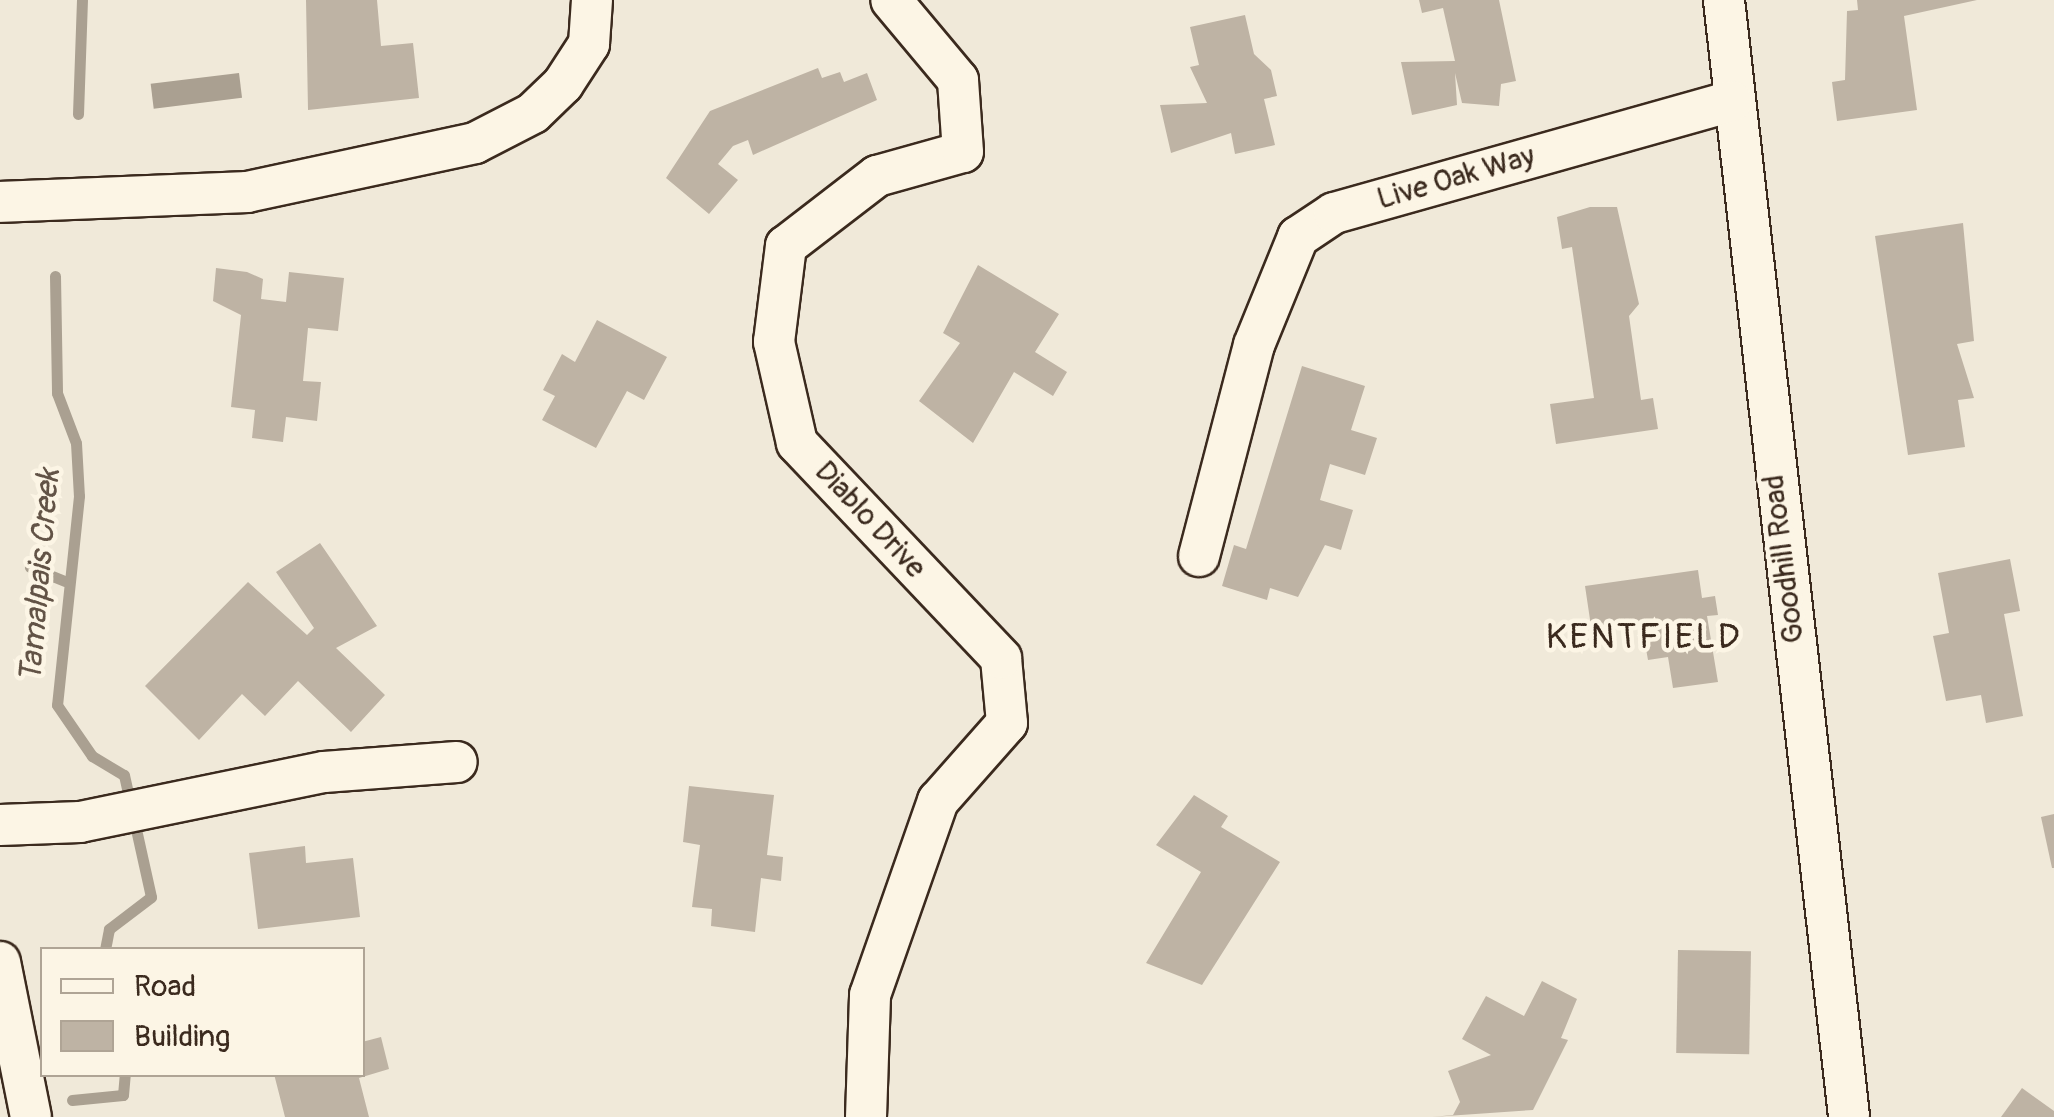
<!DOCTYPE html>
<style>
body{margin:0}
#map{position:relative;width:2054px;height:1117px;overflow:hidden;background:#f0e9d9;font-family:Pangolin,sans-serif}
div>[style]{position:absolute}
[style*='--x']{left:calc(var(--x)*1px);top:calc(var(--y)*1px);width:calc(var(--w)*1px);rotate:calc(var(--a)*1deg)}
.water>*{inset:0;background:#aaa091;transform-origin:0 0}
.stream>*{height:11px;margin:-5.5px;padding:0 5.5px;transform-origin:5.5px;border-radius:5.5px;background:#aaa091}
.building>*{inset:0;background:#beb3a4;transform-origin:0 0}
.roads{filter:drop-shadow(2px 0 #3b2a1e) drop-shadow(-2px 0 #3b2a1e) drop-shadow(0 2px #3b2a1e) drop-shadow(0 -2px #3b2a1e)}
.minor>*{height:40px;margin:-20px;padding:0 20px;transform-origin:20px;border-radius:20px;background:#fcf5e5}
span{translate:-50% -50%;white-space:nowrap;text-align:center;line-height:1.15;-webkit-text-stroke:9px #fcf5e5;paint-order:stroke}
.street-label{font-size:30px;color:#3b2a1e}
.water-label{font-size:32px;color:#625346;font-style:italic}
.quarter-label{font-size:35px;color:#3b2a1e;letter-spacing:2.5px}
.legend{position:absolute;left:40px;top:947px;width:325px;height:130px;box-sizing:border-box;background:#fcf5e5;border:2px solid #afa495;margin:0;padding:12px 18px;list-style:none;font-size:30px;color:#3b2a1e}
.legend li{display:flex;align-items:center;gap:20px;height:50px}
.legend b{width:50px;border:2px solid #afa495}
</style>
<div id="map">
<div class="water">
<i style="left:239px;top:73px;width:25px;height:89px;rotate:83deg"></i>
</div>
<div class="stream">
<i style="--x:78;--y:114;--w:114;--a:-88"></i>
<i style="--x:55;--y:276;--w:117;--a:89"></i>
<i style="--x:57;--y:393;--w:53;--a:69.2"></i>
<i style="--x:76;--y:443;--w:53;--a:86.8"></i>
<i style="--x:79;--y:496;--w:210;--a:96"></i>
<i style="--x:57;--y:705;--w:62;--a:55.5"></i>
<i style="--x:92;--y:756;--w:37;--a:31"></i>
<i style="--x:124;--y:775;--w:125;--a:77.5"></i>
<i style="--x:151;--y:897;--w:53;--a:142.7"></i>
<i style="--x:109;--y:929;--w:21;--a:101"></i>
<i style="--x:30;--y:567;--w:38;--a:22"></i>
<i style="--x:72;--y:1100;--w:51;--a:-5.6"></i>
<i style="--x:123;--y:1095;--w:21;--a:-85"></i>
</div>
<div class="building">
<i style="clip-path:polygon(306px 0,377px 0,381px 46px,413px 43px,419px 98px,308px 110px)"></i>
<i style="clip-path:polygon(1419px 0,1499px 0,1516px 81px,1501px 84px,1499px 106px,1462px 103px,1455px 73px,1457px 105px,1412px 115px,1401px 62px,1455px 61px,1443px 8px,1422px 13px)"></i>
<i style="clip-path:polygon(1857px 0,1977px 0,1904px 16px,1917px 110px,1837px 121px,1832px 82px,1845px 80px,1847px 11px,1858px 10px)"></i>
<i style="clip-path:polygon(1245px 15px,1254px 54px,1271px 70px,1277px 96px,1264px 99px,1275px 145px,1235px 154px,1231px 133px,1171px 153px,1160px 105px,1207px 103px,1190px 67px,1199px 65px,1190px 27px)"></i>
<i style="clip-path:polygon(818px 68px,822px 78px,840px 72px,844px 82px,867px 73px,877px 100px,753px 155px,748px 140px,733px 146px,718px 164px,738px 180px,709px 214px,666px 178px,710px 111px)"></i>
<i style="clip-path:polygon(1590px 207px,1617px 207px,1639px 304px,1629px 316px,1641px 400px,1653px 398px,1658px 429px,1556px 444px,1550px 404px,1594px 398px,1572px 247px,1562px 249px,1557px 217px)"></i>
<i style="clip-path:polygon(1963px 223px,1974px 341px,1957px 344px,1974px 398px,1958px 400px,1965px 447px,1908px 455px,1875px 236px)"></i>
<i style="clip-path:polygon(978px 265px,1059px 314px,1035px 352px,1067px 372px,1053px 396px,1014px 372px,973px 443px,919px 401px,960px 343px,943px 333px)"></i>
<i style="clip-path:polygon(216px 268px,247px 272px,263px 279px,261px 299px,286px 302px,289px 272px,344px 278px,338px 331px,308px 328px,303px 381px,321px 382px,317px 421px,286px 417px,283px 442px,252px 438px,255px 410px,231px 407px,241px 315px,213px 301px)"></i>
<i style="clip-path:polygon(597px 320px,667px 357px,644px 400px,627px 391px,596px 448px,542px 420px,555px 396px,543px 390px,562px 354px,575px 362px)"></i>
<i style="clip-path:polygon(1302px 366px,1365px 386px,1351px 430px,1377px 438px,1365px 475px,1330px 464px,1320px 500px,1353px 510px,1341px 550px,1325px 545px,1298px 597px,1270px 588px,1267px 600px,1222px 586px,1234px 545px,1246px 549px)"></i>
<i style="clip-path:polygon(320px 543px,377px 626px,336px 648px,385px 695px,351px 732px,298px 681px,265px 716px,242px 694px,199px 740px,145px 686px,248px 582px,307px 635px,314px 628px,276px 572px)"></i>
<i style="clip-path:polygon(2010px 559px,2020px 611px,2004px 614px,2023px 716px,1986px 723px,1981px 695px,1946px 701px,1933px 636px,1949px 633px,1938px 573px)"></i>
<i style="clip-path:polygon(1698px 570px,1702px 598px,1715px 596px,1718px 615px,1707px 616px,1718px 682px,1673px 688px,1668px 657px,1648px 660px,1642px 626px,1592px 633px,1585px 586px)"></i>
<i style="clip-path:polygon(689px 786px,774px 795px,767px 855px,783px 857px,781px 881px,761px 878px,755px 932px,711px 926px,712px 909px,692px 907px,700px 845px,683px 842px)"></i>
<i style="clip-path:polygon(1194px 795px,1228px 816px,1221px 827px,1280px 862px,1202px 985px,1146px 963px,1201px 872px,1156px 845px)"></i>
<i style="clip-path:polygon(2054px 814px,2054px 868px,2052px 868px,2041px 817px)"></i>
<i style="clip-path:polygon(305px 846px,306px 863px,353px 858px,360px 917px,258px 929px,249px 853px)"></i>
<i style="left:1678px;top:950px;width:73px;height:103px;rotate:1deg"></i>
<i style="clip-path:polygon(1542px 981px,1577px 999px,1561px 1038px,1568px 1040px,1533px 1110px,1432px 1117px,1453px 1115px,1460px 1102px,1448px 1071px,1491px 1055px,1462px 1039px,1486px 996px,1524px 1016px)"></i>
<i style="clip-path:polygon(381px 1037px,389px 1069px,359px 1078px,369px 1117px,285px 1117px,274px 1074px,362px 1074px,362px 1042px)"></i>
<i style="clip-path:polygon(2022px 1088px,2054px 1111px,2054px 1117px,2001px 1117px)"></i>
</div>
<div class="roads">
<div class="minor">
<i style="--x:1724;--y:0;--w:1124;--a:83.61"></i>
<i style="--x:0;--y:202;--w:247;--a:-2.3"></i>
<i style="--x:247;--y:192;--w:233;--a:-12.1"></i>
<i style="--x:475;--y:143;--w:65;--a:-27.3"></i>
<i style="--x:533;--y:113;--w:42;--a:-44"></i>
<i style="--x:563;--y:84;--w:48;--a:-57"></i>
<i style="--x:589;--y:44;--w:44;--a:-86.1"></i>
<i style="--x:1199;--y:556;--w:218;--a:-75.4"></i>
<i style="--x:1254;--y:345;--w:117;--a:-67.8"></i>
<i style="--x:1298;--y:237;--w:43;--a:-33.7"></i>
<i style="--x:1334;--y:213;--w:413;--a:-15.7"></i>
<i style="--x:0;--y:825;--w:80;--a:-2.1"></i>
<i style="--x:80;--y:822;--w:249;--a:-11.6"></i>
<i style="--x:324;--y:772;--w:133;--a:-4.3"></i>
<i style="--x:0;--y:962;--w:158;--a:78.7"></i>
<i style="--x:866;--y:1117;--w:122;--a:-88.1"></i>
<i style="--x:870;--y:995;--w:206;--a:-70.7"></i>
<i style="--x:938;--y:801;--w:104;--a:-48.5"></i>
<i style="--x:1007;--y:723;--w:65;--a:-95.3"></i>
<i style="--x:1001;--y:658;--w:296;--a:-133.5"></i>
<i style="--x:797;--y:443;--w:104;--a:-102.8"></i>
<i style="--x:774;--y:342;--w:97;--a:-82.9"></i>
<i style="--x:786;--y:246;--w:115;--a:-37.6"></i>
<i style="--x:877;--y:176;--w:89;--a:-15.6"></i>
<i style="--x:963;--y:152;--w:72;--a:-94"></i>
<i style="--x:958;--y:80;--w:104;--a:-129.9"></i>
</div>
</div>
<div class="street-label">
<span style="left:1456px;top:178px;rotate:-16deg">Live Oak Way</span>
<span style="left:870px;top:520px;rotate:47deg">Diablo Drive</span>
<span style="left:1784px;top:559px;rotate:-97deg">Goodhill Road</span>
</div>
<div class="water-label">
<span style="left:40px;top:576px;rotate:-85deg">Tamalpais Creek</span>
</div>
<div class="quarter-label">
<span style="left:1644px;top:637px">KENTFIELD</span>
</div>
<ul class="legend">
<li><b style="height:12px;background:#fcf5e5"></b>Road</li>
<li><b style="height:28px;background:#beb3a4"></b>Building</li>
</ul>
</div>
